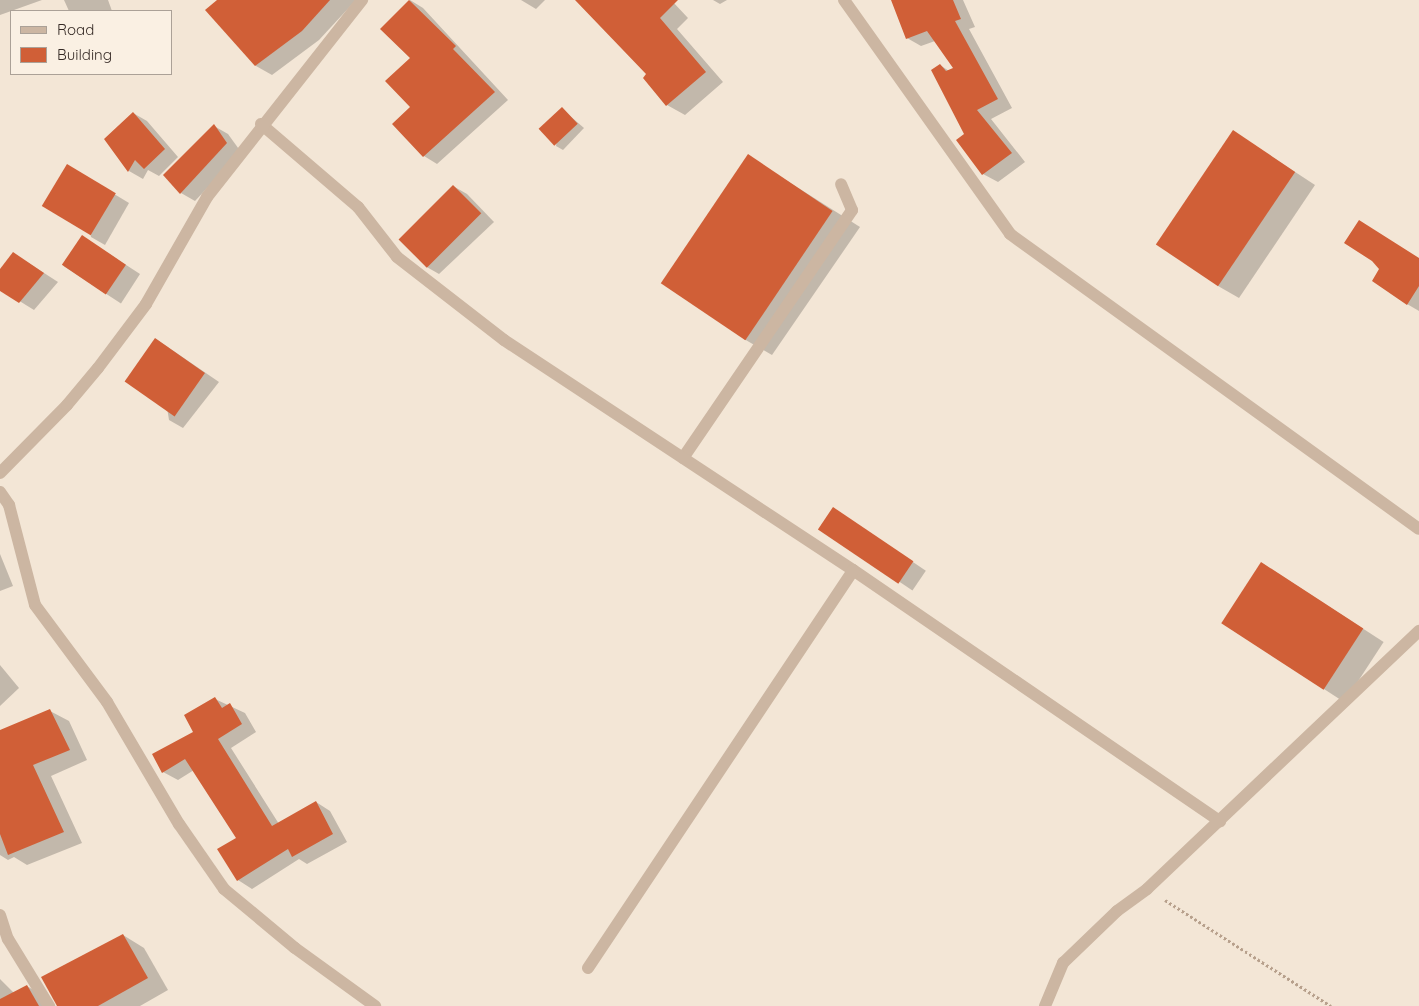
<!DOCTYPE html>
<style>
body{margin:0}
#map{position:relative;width:1419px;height:1006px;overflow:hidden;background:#f3e6d6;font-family:Quicksand,sans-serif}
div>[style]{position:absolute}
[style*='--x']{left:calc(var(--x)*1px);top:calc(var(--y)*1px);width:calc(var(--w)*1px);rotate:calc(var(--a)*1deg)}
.shadow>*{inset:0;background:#0003;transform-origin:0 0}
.building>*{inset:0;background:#d05f37;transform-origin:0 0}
.path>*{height:3px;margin-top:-1.5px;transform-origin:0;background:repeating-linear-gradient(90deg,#b7a08c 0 2.5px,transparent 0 5px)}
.minor>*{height:12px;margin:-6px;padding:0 6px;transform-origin:6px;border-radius:6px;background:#ccb6a2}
.tertiary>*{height:12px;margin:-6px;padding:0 6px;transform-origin:6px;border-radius:6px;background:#ccb6a2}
span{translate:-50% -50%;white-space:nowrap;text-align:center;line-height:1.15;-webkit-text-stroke:4px #faf0e3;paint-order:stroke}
.legend{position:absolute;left:10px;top:10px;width:162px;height:65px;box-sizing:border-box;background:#faf0e3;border:1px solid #aba197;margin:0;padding:6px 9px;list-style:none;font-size:15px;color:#352a25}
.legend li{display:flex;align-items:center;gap:10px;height:25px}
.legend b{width:25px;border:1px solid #aba197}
</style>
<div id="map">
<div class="shadow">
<i style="clip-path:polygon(0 0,42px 0,0 15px)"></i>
<i style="clip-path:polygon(64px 0,108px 0,112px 11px,69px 11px)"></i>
<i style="clip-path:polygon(219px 0,356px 0,319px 40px,272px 75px,256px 66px)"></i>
<i style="clip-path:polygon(410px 0,423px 8px,508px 100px,437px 164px,424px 156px,412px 107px,412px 58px,382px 29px)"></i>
<i style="clip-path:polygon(521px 0,545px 0,536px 9px)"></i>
<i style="clip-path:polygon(590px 0,672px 1px,688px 18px,677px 29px,723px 82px,685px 115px,667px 105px,648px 74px)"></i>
<i style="clip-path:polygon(713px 0,727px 0,720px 4px)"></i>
<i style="clip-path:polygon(893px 0,963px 0,975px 27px,969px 29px,1012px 108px,991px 119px,1025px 162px,998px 182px,983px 174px,940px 65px,949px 71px,955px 68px,935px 41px,921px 46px,907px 38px)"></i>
<i style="clip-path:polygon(562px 109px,584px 128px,563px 150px,556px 146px)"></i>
<i style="clip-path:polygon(133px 113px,147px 121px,178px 157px,159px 176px,148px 170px,143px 179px,129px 171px,106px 139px)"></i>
<i style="clip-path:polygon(214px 126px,228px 134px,241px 152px,195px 201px,181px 193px)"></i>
<i style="clip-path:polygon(1234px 132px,1315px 185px,1239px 298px,1218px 286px)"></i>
<i style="clip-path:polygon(748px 156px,860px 227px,772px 355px,744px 339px)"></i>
<i style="clip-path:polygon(81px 174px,129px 203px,105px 245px,91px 237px)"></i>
<i style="clip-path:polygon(453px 186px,467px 194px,494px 222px,439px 274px,425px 266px)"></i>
<i style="left:83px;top:237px;width:68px;height:35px;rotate:33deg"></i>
<i style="clip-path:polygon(1419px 261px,1419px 311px,1407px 304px)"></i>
<i style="clip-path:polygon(27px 262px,58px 282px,34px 310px,0 289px,0 271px)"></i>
<i style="clip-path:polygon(156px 339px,219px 382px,183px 428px,169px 420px)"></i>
<i style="left:833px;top:508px;width:112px;height:24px;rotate:34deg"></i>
<i style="clip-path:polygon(0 554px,13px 586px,0 591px)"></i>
<i style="left:1262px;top:563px;width:145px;height:72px;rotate:33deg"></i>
<i style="clip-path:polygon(0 665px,19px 688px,0 706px)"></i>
<i style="clip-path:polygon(215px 699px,245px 713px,256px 732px,231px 748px,279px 824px,316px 802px,330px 811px,347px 842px,307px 864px,299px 859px,252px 889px,238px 880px,238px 838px,194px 770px,178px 780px,163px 772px,195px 732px)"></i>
<i style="clip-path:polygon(50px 711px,69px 721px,87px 760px,51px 776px,82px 843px,27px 865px,14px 857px,8px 860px,0 855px,0 732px)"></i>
<i style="clip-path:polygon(123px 935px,144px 948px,168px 990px,140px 1006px,60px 1006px)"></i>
<i style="clip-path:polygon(0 979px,14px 993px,27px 986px,41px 995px,48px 1006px,0 1006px)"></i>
</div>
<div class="building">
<i style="clip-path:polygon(217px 0,330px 0,302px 31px,255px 66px,205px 10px)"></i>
<i style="clip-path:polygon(409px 0,456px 46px,453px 49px,495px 92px,423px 157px,392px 124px,410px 107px,385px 81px,410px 58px,380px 29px)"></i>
<i style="clip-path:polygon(575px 0,678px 0,660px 18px,706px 72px,666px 106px,643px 78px,646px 74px)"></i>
<i style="clip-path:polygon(891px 0,953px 0,961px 19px,955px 21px,998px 99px,977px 110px,1012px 153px,982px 175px,956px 140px,964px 134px,931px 70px,940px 64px,946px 71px,953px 68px,927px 31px,906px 39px)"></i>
<i style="left:562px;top:107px;width:23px;height:32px;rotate:47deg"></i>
<i style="clip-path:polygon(133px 112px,165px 149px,144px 169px,135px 160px,128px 172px,104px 139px)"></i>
<i style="clip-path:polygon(214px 124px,227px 143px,180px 194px,163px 175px)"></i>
<i style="left:1233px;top:130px;width:75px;height:138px;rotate:34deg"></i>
<i style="left:748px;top:154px;width:102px;height:156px;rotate:34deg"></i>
<i style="left:67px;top:164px;width:57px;height:49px;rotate:31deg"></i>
<i style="left:453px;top:185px;width:40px;height:77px;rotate:45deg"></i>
<i style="clip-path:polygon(1359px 220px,1419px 258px,1419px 286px,1407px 305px,1372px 281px,1379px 269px,1372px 261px,1344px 243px)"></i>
<i style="left:82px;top:235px;width:53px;height:36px;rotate:34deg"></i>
<i style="clip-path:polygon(13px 252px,44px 273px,19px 303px,0 291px,0 269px)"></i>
<i style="left:155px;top:338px;width:61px;height:53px;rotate:35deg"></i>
<i style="left:833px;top:507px;width:97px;height:27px;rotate:34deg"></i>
<i style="left:1261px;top:562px;width:122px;height:73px;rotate:33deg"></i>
<i style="clip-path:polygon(215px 697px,222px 708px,230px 703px,242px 724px,218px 739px,272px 826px,316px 801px,333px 834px,292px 857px,288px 849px,237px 881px,217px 849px,236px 838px,185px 759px,162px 773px,152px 754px,193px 732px,184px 715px)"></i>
<i style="clip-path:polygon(50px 709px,70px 750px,33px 765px,64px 832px,8px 855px,0 834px,0 730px)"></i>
<i style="clip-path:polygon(123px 934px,148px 978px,98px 1006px,57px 1006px,41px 977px)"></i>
<i style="clip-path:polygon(27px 985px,39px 1006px,0 1006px,0 999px)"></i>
</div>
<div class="path">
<i style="--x:1165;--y:900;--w:197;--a:32.6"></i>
</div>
<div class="minor">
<i style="--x:844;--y:0;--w:287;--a:54.6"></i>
<i style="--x:1010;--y:234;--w:504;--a:35.8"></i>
<i style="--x:683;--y:458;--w:300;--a:-55.7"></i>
<i style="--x:852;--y:210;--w:28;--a:-113"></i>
<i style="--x:0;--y:492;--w:16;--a:55"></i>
<i style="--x:9;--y:505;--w:103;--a:75.4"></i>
<i style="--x:35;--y:605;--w:121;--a:53.4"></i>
<i style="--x:107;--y:702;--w:142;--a:59.5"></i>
<i style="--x:179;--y:824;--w:79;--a:55.3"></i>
<i style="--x:224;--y:889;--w:92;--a:39.7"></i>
<i style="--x:295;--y:948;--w:99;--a:35.9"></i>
<i style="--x:0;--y:915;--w:25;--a:72"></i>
<i style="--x:8;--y:939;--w:79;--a:58.5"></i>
</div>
<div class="tertiary">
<i style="--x:261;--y:124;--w:128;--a:40.6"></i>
<i style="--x:358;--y:207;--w:63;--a:52"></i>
<i style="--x:397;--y:257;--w:135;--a:37.8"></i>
<i style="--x:504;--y:340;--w:418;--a:33.4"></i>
<i style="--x:853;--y:570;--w:445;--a:34.4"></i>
<i style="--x:0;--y:473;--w:95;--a:-45.4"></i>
<i style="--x:67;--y:405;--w:48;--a:-50"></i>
<i style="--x:98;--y:368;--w:80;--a:-53.1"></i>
<i style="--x:146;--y:304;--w:123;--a:-60.3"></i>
<i style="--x:207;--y:197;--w:251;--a:-51.8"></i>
<i style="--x:588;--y:968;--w:478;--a:-56.3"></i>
<i style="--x:1045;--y:1006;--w:47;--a:-67.3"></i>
<i style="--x:1063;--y:963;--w:75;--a:-43.9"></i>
<i style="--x:1117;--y:911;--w:37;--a:-36"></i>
<i style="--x:1147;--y:889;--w:375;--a:-43.5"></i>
</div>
<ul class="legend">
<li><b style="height:6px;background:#ccb6a2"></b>Road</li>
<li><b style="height:14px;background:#d05f37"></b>Building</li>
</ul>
</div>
